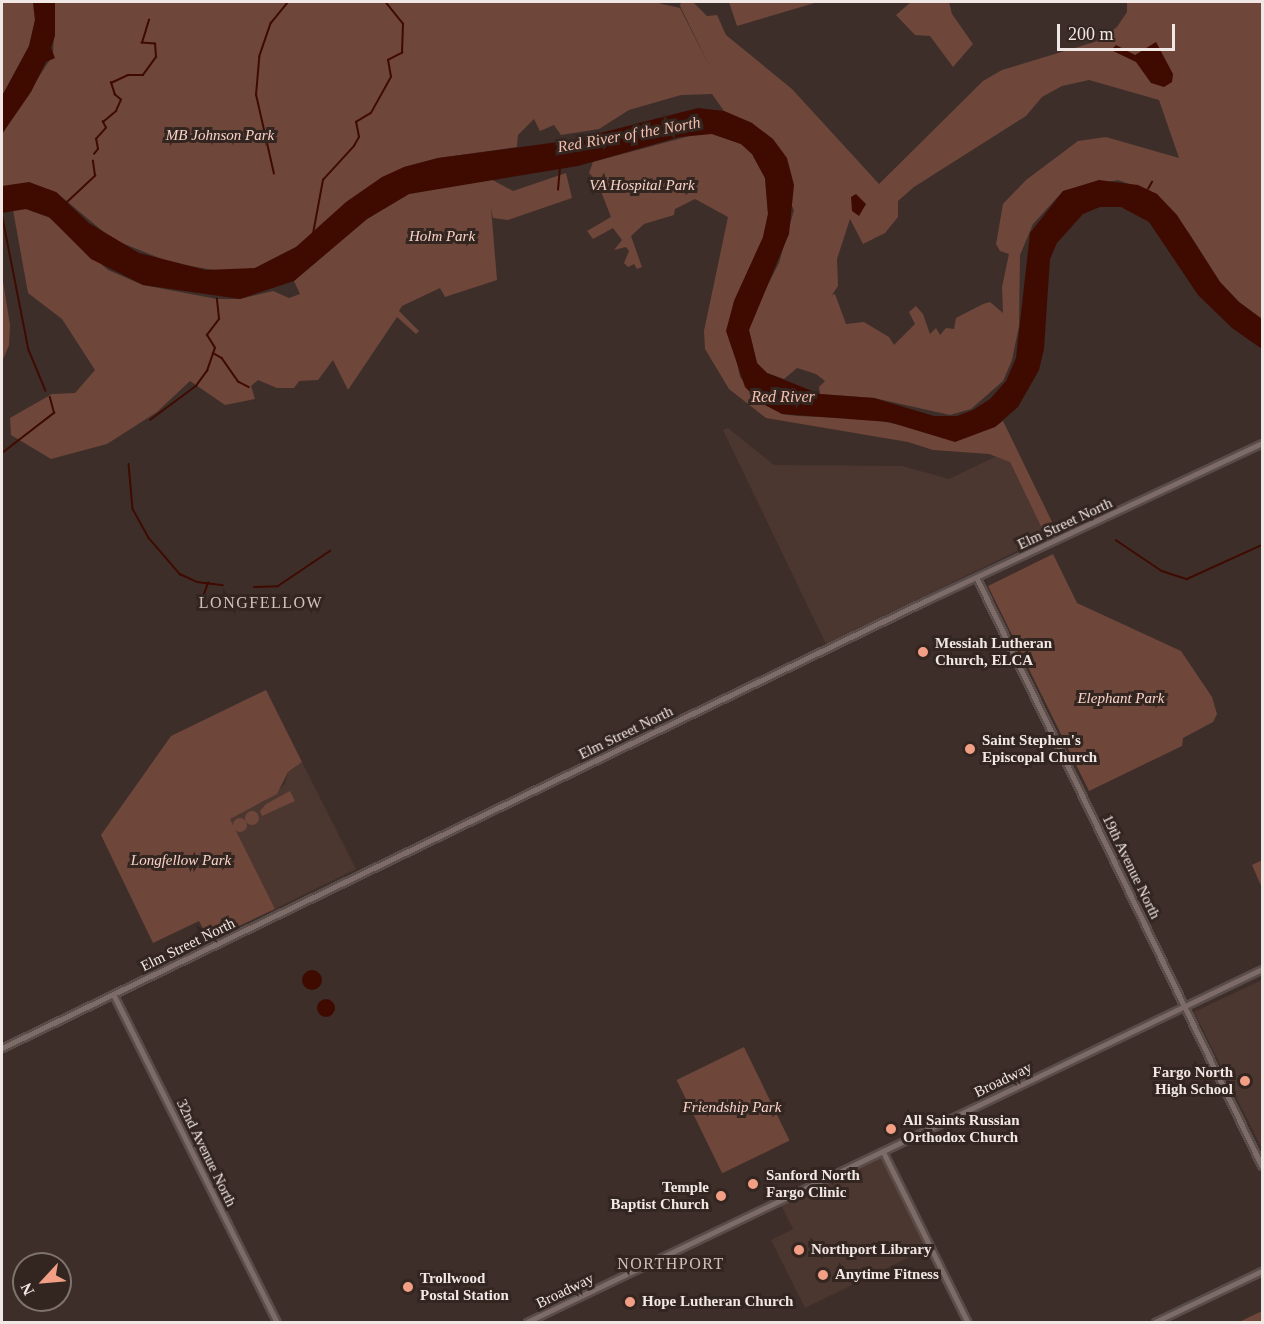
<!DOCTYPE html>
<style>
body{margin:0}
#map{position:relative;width:1264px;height:1324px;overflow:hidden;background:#3d2e2a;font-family:"Times New Roman",serif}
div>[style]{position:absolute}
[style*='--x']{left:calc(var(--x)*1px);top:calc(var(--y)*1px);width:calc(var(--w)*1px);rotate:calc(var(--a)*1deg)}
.built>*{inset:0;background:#4b3630}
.green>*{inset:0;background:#6f463a;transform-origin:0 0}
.round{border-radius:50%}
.water>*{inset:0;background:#3f0b00}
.stream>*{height:1.5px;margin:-0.75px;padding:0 0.75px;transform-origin:0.75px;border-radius:0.75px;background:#3f0b00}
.roads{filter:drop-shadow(2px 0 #594c49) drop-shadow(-2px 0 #594c49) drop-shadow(0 2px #594c49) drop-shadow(0 -2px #594c49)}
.minor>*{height:4.5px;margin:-2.25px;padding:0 2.25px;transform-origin:2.25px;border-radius:2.25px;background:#7c6b66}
.dots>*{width:16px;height:16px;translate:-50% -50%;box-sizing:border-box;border:3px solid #332520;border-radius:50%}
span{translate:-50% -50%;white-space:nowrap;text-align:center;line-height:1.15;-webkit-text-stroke:6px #332520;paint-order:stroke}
.park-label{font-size:15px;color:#fad4c8;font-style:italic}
.street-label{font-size:15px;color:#f1e7e4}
.poi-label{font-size:15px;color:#f1e7e4;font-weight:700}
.left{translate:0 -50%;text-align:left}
.right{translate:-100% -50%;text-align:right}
.water-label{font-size:16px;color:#f6bfae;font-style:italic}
.neighbourhood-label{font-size:16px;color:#d4c1bb;letter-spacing:1.5px}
.frame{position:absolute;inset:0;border:3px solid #f1e7e4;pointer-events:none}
.north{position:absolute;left:12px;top:1252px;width:60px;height:60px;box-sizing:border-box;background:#332520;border:2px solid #7f736e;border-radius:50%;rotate:244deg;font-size:16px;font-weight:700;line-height:24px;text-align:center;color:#f1e7e4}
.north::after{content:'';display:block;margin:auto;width:21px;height:27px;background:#f39f85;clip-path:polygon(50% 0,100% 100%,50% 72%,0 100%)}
.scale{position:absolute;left:1057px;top:24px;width:118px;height:27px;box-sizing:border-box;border:3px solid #f1e7e4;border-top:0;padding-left:8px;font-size:18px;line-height:21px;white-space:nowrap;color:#f1e7e4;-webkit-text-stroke:4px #332520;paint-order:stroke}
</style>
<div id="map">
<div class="built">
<i style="clip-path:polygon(728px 428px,774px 465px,902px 466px,949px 479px,1005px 452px,1046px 537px,826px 644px,723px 430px)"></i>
<i style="clip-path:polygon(302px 762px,356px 869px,275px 909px,229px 818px,265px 801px,285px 784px,288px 772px)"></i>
<i style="clip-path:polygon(1262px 980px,1262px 1149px,1194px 1012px)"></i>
<i style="clip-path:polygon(881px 1156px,928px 1248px,805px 1308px,771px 1240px,793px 1229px,781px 1205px)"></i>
</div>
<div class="green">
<i style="clip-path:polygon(2px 2px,33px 2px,35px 20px,29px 46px,2px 96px)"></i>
<i style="clip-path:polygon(evenodd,55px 2px,654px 2px,680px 8px,712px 71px,680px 6px,681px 2px,693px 2px,707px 16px,717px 15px,726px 35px,792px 89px,879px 184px,983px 81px,1002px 70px,1101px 40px,1117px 27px,1127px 12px,1127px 2px,1262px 2px,1262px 319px,1239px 302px,1220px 282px,1189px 233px,1157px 194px,1118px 180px,1063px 191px,1033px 224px,1020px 255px,1019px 326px,1012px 360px,1003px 381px,971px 409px,950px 415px,874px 398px,820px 394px,819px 387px,825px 381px,816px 374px,797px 368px,784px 379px,767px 373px,757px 363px,749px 330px,754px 312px,779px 263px,794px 210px,752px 123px,724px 111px,712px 94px,681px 95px,629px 110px,599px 129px,561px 135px,554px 125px,540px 131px,534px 119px,518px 135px,517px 147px,438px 158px,404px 167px,296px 247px,255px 268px,226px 272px,172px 263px,112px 239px,56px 192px,2px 186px,2px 134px,53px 55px,55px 2px,1089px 80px,1159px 100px,1179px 158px,1106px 137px,1078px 141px,1026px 180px,1003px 204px,996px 244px,1000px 251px,1009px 254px,1002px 287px,1003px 313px,990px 302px,983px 304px,956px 318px,954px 329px,946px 328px,940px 335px,936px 328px,930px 334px,923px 314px,916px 306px,909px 312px,915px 324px,894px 345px,889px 337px,864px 322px,846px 324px,835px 294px,832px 295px,838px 286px,837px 259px,850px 219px,863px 244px,885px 233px,898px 217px,898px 201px,914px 187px,1026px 116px,1042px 97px,1062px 86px,1089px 80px)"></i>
<i style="clip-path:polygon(729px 2px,818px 2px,737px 26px)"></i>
<i style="clip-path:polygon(911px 2px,949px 2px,952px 14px,973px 44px,953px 67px,930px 36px,915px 35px,896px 15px)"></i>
<i style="clip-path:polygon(697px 134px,712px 134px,741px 144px,752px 154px,765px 178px,768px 214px,763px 238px,734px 301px,729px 327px,740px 377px,756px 397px,782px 414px,797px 416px,871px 419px,900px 425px,995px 427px,1003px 421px,1057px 532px,1046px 537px,1010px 462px,989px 454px,933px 450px,908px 442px,766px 418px,729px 389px,705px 349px,704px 331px,728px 217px,695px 199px,675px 209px,674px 215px,644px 224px,631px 236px,642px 267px,637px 269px,634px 264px,628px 267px,624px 263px,629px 251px,626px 247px,614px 250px,622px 240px,613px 228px,593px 239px,587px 231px,611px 217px,597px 181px,589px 173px,593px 162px)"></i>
<i style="clip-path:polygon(566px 173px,572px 198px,508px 220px,493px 218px,491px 207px,497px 280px,445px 297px,440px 288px,402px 306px,399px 311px,419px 331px,416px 334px,397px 317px,348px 390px,333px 360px,318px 380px,299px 381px,294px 388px,277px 388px,258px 380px,251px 386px,255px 399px,225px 405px,190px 381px,157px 412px,107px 444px,51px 459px,11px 435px,10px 418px,52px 394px,75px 393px,95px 370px,62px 319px,28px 293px,13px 210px,26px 209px,50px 218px,108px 270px,143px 285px,217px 299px,240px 299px,273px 291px,289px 298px,300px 294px,294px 281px,367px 219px,409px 194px,489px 178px,513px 191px)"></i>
<i style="clip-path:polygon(2px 275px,10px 325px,9px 345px,2px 362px)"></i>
<i style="clip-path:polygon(1053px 554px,1077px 603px,1181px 651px,1212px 697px,1217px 714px,1213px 722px,1183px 738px,1182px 746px,1089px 791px,988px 586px)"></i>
<i style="clip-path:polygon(266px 690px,302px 762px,288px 772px,277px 794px,230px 819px,275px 909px,209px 940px,199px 921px,153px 943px,101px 835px,171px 736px)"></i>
<i style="clip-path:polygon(290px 791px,295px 801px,262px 816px,260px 811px,266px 804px)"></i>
<i class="round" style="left:245px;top:811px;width:14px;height:14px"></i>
<i class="round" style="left:233px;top:818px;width:14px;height:14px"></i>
<i style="clip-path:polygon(1262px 860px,1262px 888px,1252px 865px)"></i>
<i style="left:744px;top:1047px;width:104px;height:75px;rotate:64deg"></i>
<i style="clip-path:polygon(1262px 1311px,1262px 1322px,1239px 1322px)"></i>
</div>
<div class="water">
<i style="clip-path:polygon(33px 2px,55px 2px,55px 36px,51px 48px,55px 58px,46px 62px,31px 92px,2px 134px,2px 96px,29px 46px,35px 20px)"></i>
<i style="clip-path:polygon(1156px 42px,1173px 74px,1172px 82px,1164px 87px,1151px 83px,1136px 62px,1111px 50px,1116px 45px,1135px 55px)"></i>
<i style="clip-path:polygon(698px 108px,724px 111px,752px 123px,773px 139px,787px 158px,794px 185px,789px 234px,749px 330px,757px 363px,767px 373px,820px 394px,874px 398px,934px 416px,957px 416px,973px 410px,990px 399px,1006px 381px,1016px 358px,1030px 233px,1063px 191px,1099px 180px,1138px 185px,1157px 194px,1177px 215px,1220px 282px,1239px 302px,1262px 319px,1262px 349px,1232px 328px,1198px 295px,1149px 222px,1121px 207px,1100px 207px,1083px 214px,1057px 243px,1050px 259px,1044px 349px,1039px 370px,1018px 407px,995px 427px,955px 442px,889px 422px,782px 414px,761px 403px,745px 387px,726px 331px,734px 301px,763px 237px,768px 214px,765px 178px,752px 154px,741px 144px,712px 134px,680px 137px,578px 166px,409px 194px,367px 219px,294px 281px,240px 299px,143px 285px,91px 259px,49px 217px,26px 209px,2px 213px,2px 186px,29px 182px,56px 192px,89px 223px,139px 253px,206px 270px,255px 268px,296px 247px,346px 202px,382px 177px,404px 167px,438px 158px,573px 140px)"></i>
<i style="clip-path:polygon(856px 194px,866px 204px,859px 216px,852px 211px,851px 197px)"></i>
<i class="round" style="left:302px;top:970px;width:20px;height:20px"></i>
<i class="round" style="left:317px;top:999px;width:18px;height:18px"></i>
</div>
<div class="stream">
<i style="--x:94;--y:154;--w:6;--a:-51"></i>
<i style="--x:98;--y:149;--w:10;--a:-101"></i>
<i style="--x:96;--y:139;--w:15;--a:-48"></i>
<i style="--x:106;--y:128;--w:7;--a:-117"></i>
<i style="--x:103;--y:122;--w:17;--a:-40"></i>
<i style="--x:116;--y:111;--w:12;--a:-66"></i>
<i style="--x:121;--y:100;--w:8;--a:-140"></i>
<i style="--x:115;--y:95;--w:13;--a:-108"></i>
<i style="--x:111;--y:83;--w:19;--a:-25"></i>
<i style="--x:128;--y:75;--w:15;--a:0"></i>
<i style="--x:143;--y:75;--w:22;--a:-54"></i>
<i style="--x:156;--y:57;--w:13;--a:-94"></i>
<i style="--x:155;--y:44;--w:13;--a:-176"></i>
<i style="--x:142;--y:43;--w:24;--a:-73"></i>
<i style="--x:274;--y:174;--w:81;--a:-102.8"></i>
<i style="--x:256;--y:95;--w:38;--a:-85"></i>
<i style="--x:259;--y:57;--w:36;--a:-71"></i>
<i style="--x:271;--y:23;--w:27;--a:-51"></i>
<i style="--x:1148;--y:189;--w:8;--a:-60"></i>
<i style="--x:558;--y:190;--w:23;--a:-85"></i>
<i style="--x:66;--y:203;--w:40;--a:-43"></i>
<i style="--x:95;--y:176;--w:15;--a:-98"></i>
<i style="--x:2;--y:213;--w:140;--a:78.9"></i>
<i style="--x:29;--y:350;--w:44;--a:67.5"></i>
<i style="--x:313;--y:234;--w:55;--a:-79.5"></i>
<i style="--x:323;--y:180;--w:46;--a:-47.6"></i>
<i style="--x:354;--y:146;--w:10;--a:-61"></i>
<i style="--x:359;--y:137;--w:15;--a:-101"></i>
<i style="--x:356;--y:122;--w:17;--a:-31"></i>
<i style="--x:371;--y:113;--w:41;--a:-60.9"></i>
<i style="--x:391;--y:77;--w:17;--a:-100"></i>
<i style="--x:388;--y:60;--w:16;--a:-27"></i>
<i style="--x:402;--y:53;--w:29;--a:-88"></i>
<i style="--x:403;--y:24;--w:28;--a:-129"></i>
<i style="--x:213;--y:353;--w:10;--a:29"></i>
<i style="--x:222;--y:358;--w:29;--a:55"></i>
<i style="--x:239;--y:382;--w:11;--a:27"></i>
<i style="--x:150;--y:420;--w:57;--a:-36.5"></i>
<i style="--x:196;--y:386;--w:19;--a:-54"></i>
<i style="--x:207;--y:371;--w:24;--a:-71"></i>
<i style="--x:215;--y:348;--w:15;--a:-122"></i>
<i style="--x:207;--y:335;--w:20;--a:-53"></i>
<i style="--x:219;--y:319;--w:20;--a:-96"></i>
<i style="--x:2;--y:453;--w:66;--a:-37.6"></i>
<i style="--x:54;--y:413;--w:16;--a:-105"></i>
<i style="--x:129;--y:464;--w:45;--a:84.9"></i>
<i style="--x:133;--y:509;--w:33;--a:61"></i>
<i style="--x:149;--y:538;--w:48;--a:49.3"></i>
<i style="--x:180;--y:574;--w:19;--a:25"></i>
<i style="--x:197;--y:582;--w:26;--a:7"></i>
<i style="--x:1116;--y:540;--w:55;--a:34"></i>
<i style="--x:1162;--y:571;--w:26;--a:18"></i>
<i style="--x:1187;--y:579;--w:82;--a:-24.4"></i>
<i style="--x:254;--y:587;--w:24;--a:-2"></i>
<i style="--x:278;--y:586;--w:63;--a:-33.9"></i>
<i style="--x:204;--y:594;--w:12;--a:-70"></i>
</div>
<div class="roads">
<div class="minor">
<i style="--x:977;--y:578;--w:653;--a:64.14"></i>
<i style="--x:114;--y:995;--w:365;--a:63.5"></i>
<i style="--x:2;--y:1048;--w:1026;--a:-25.84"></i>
<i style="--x:925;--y:601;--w:372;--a:-25.1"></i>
<i style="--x:883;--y:1151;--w:191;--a:63.6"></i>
<i style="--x:527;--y:1322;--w:815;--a:-25.65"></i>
<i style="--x:1155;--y:1322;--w:119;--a:-25.5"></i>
</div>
</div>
<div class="dots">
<i style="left:923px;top:652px;background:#f39f85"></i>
<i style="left:970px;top:749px;background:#f39f85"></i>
<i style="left:1245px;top:1081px;background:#f39f85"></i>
<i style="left:891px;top:1129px;background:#f39f85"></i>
<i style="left:753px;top:1184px;background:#f39f85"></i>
<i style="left:721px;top:1196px;background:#f39f85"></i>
<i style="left:799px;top:1250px;background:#f39f85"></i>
<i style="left:823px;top:1275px;background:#f39f85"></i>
<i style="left:408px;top:1287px;background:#f39f85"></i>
<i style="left:630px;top:1302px;background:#f39f85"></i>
</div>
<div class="park-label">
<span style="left:220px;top:136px">MB Johnson Park</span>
<span style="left:642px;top:186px">VA Hospital Park</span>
<span style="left:442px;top:237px">Holm Park</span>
<span style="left:1121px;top:699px">Elephant Park</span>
<span style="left:181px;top:861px">Longfellow Park</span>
<span style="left:732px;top:1108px">Friendship Park</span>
</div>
<div class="street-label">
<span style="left:1065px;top:524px;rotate:-25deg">Elm Street North</span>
<span style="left:626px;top:733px;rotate:-26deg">Elm Street North</span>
<span style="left:1131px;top:867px;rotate:64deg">19th Avenue North</span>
<span style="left:188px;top:945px;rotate:-26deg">Elm Street North</span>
<span style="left:1003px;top:1080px;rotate:-26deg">Broadway</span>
<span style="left:206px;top:1153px;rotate:64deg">32nd Avenue North</span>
<span style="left:565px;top:1291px;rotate:-26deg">Broadway</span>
</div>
<div class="poi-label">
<span class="left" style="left:935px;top:652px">Messiah Lutheran<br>Church, ELCA</span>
<span class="left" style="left:982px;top:749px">Saint Stephen's<br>Episcopal Church</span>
<span class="right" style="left:1233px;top:1081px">Fargo North<br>High School</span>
<span class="left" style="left:903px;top:1129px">All Saints Russian<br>Orthodox Church</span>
<span class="left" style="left:766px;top:1184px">Sanford North<br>Fargo Clinic</span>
<span class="right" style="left:709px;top:1196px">Temple<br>Baptist Church</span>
<span class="left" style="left:811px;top:1250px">Northport Library</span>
<span class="left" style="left:835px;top:1275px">Anytime Fitness</span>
<span class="left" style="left:420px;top:1287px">Trollwood<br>Postal Station</span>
<span class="left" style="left:642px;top:1302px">Hope Lutheran Church</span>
</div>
<div class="water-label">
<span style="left:629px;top:135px;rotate:-10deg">Red River of the North</span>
<span style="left:783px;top:397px">Red River</span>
</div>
<div class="neighbourhood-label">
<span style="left:261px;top:603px">LONGFELLOW</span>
<span style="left:671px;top:1264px">NORTHPORT</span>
</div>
<div class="frame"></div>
<div class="north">N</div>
<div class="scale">200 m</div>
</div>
